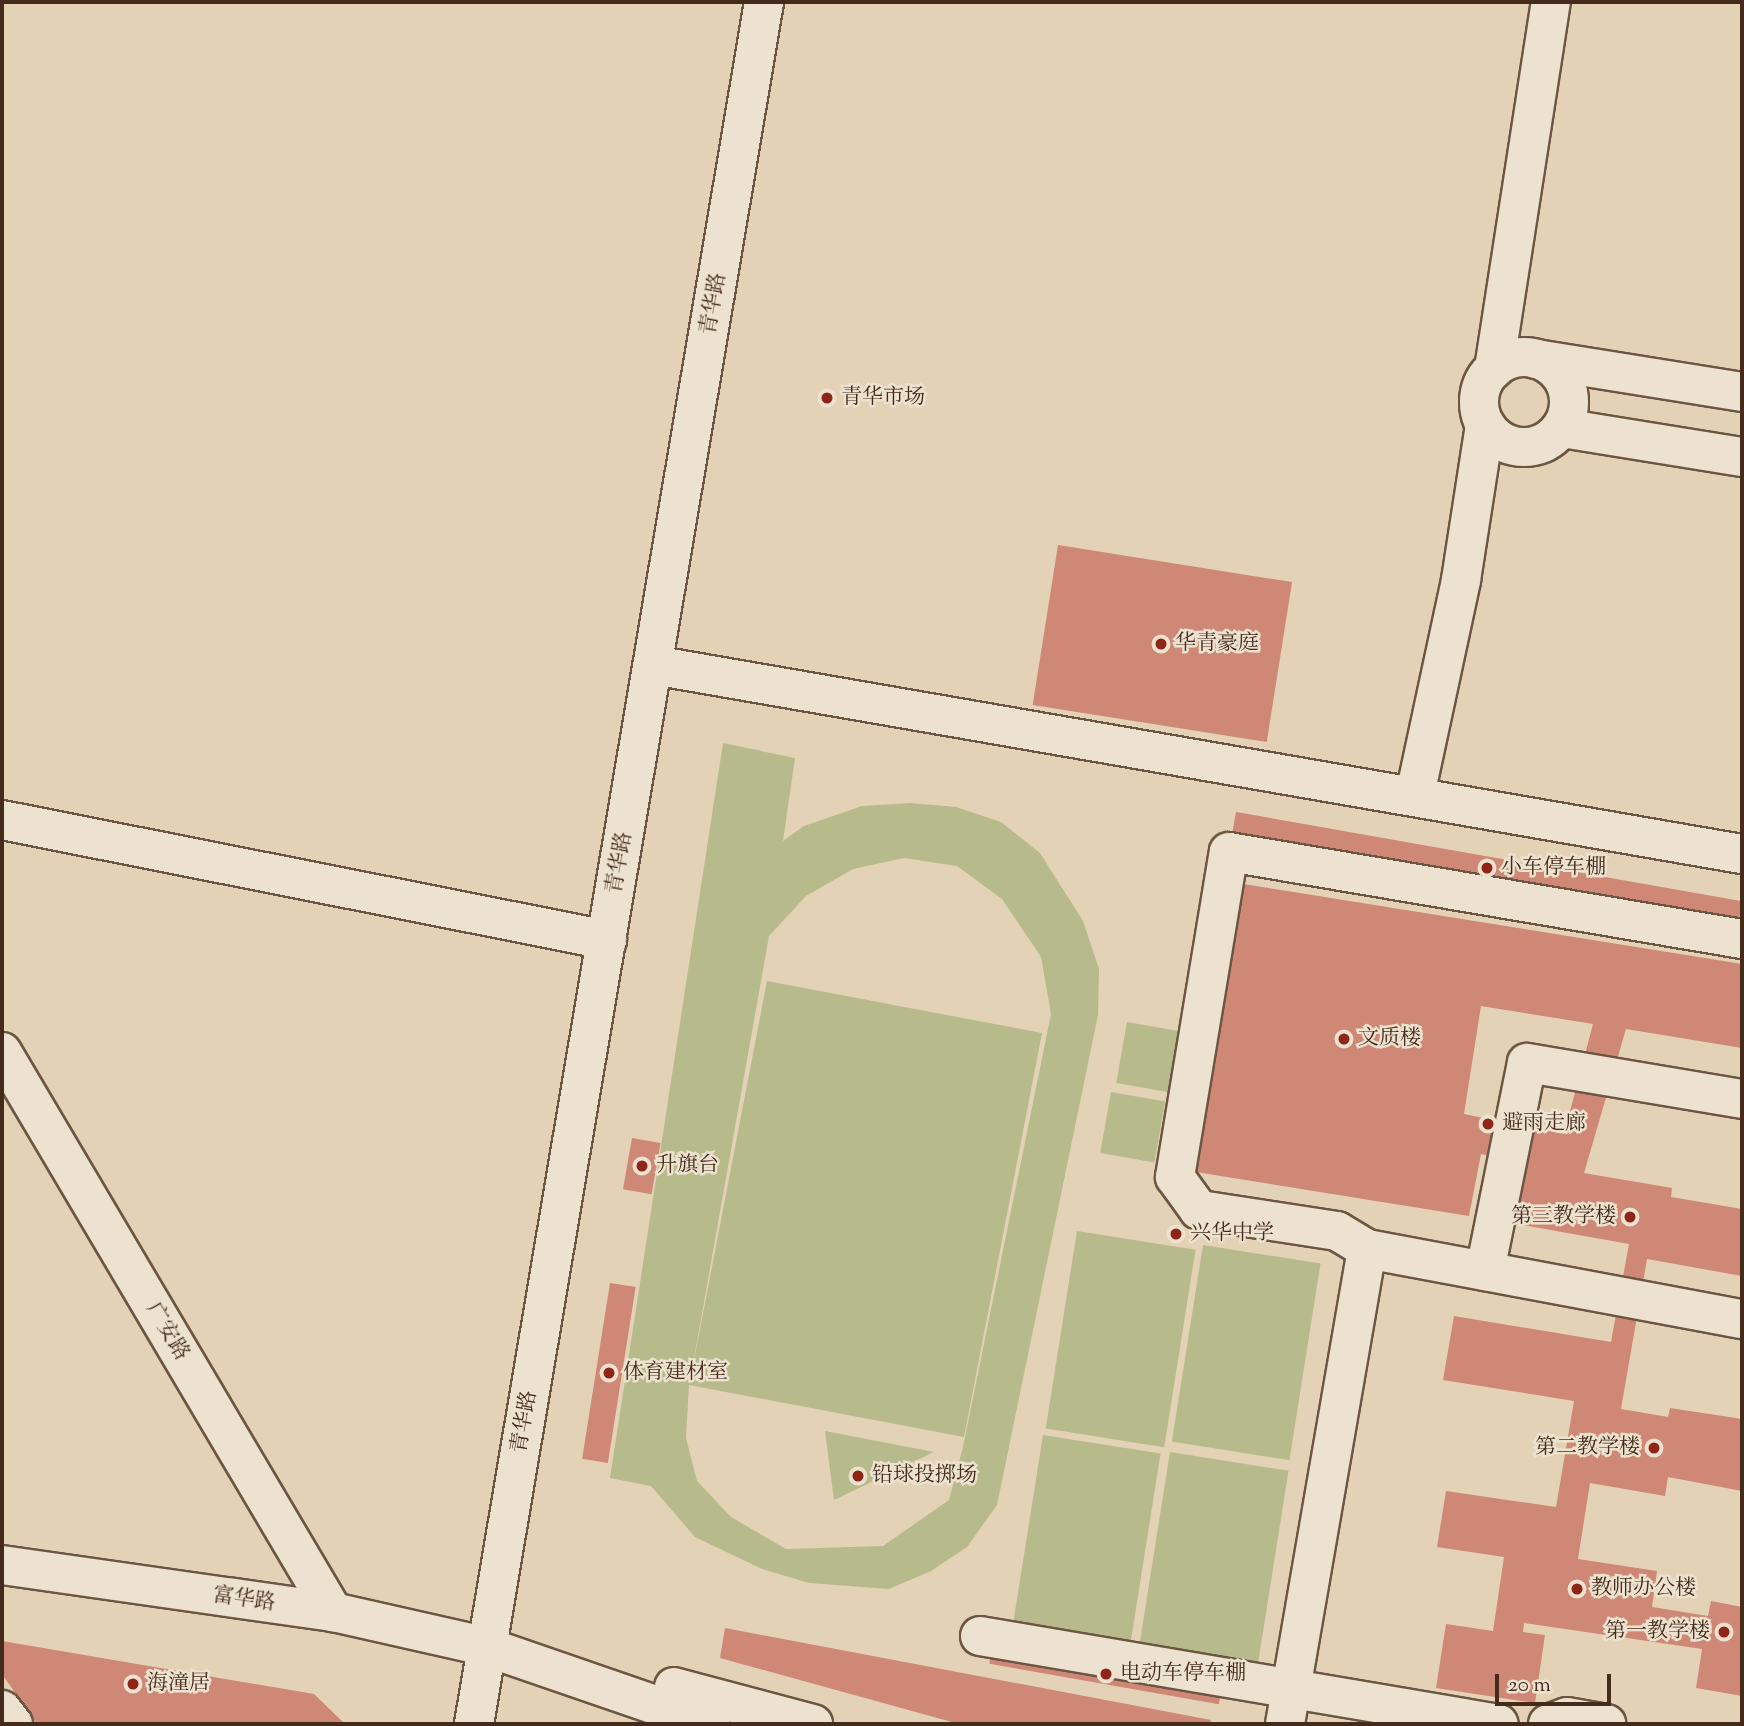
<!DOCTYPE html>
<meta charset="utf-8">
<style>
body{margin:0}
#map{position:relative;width:1744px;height:1726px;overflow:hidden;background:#e3d2b5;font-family:"Sorts Mill Goudy","Noto Serif SC",serif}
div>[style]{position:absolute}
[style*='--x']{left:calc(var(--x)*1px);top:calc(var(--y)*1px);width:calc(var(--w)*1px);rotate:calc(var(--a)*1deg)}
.green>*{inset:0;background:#b7bb8b;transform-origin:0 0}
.building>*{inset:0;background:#ce8875;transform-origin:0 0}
.roads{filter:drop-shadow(2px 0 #6c5542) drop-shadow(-2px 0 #6c5542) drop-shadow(0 2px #6c5542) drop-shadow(0 -2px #6c5542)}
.minor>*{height:38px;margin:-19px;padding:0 19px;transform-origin:19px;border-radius:19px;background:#ede2cf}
.minor>.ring{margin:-19px;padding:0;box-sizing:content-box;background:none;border:38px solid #ede2cf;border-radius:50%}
.dots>*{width:19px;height:19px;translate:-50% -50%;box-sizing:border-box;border:4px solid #ede2cf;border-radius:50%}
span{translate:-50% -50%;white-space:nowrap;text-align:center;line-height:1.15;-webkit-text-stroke:5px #ede2cf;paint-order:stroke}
.street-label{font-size:21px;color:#452b1b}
.poi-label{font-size:21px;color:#452b1b}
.left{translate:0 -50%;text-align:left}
.right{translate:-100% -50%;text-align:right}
.frame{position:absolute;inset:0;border:4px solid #452b1b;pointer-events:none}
.scale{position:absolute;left:1495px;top:1674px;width:116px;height:32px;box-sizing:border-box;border:4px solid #452b1b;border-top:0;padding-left:9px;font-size:21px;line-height:24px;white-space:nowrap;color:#452b1b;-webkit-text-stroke:5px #ede2cf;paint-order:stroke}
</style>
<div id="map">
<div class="green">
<i style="clip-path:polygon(evenodd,723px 743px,795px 758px,783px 841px,804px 826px,862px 806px,910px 803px,956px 807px,1001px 822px,1040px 853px,1083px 921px,1099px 969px,1098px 1015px,997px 1505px,967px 1547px,931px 1571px,889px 1589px,809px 1583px,762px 1569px,695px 1537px,651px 1486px,610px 1478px,723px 743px,904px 858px,957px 866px,1002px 899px,1041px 957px,1051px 1014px,963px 1447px,949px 1500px,883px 1546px,786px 1549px,731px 1517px,697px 1481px,686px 1438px,689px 1385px,964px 1437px,1042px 1033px,767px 981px,690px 1381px,769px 936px,806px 896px,853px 869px,904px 858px)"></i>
<i style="left:1127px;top:1022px;width:55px;height:62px;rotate:10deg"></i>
<i style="left:1111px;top:1092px;width:55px;height:62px;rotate:10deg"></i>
<i style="left:1077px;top:1231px;width:120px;height:200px;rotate:9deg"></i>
<i style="left:1203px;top:1245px;width:119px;height:199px;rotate:9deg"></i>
<i style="clip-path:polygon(825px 1431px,934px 1452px,834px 1500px)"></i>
<i style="left:1043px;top:1435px;width:119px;height:199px;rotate:9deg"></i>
<i style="left:1170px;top:1452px;width:120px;height:200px;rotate:9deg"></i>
</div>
<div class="building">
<i style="left:1058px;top:545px;width:237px;height:162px;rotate:9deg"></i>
<i style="left:1236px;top:812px;width:514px;height:25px;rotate:10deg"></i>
<i style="clip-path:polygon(evenodd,1237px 883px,1742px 964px,1742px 1048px,1626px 1029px,1584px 1173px,1672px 1188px,1671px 1197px,1742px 1209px,1742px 1276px,1647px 1259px,1621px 1409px,1668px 1417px,1670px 1408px,1742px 1419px,1742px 1491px,1668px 1477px,1665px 1496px,1590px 1483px,1578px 1559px,1657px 1571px,1652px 1607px,1708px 1616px,1711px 1601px,1742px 1607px,1742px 1696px,1696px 1688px,1702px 1649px,1524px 1623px,1523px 1632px,1545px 1635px,1535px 1703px,1436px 1688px,1446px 1624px,1493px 1631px,1504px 1557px,1437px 1547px,1446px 1491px,1556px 1507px,1574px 1401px,1443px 1380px,1454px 1316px,1611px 1342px,1629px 1244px,1517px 1224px,1527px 1164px,1481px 1154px,1469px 1216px,1190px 1171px,1237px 883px,1481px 1006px,1593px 1024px,1564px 1134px,1464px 1114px,1481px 1006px)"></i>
<i style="left:632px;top:1138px;width:29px;height:52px;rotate:10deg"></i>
<i style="left:610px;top:1283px;width:26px;height:178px;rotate:9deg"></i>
<i style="clip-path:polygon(725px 1628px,1211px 1720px,1210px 1724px,959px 1724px,720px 1658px)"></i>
<i style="clip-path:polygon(2px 1641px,314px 1694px,345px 1724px,37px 1724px,2px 1674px)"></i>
<i style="left:993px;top:1643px;width:233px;height:21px;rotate:10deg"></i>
</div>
<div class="roads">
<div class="minor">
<i class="ring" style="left:1479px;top:357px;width:52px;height:52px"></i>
<i style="--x:1536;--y:359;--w:209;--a:9.1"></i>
<i style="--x:1494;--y:369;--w:371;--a:-81.2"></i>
<i style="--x:1562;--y:428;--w:182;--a:9.2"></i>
<i style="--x:653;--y:665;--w:1105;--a:9.85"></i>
<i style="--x:1415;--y:795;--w:220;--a:-77.9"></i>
<i style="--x:1461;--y:580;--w:157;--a:-81.2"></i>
<i style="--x:2;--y:820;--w:617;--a:11.22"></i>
<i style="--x:2;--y:1052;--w:651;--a:59.41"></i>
<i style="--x:1367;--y:1249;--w:381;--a:10.6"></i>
<i style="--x:1485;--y:1271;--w:212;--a:-78.6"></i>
<i style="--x:1527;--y:1063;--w:218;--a:9.5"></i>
<i style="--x:2;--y:1565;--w:334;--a:8.1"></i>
<i style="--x:333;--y:1612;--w:155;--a:12.7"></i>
<i style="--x:484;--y:1646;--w:240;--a:19"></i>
<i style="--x:980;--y:1636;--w:526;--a:9.62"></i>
<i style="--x:674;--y:1687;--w:144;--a:14.9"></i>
<i style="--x:2;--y:1710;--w:18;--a:52"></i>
<i style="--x:474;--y:1724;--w:1746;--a:-80.44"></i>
<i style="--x:1285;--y:1724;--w:482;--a:-80.2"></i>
<i style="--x:1367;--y:1249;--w:35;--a:-149"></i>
<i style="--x:1337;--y:1231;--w:140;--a:-171.3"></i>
<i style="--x:1199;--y:1210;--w:41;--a:-126"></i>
<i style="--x:1175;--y:1177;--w:329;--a:-80.6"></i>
<i style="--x:1229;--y:852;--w:520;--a:9.63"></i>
<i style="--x:1548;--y:1724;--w:20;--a:-20"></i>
<i style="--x:1567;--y:1717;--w:40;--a:10"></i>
</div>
</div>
<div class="dots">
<i style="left:827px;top:398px;background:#8f2418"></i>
<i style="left:1161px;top:644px;background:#8f2418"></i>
<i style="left:1487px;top:868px;background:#8f2418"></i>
<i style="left:1344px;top:1039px;background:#8f2418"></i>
<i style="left:1488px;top:1124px;background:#8f2418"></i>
<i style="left:642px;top:1166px;background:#8f2418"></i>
<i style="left:1630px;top:1217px;background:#8f2418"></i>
<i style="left:1176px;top:1234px;background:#8f2418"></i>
<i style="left:609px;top:1373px;background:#8f2418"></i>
<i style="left:1654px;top:1448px;background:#8f2418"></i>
<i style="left:858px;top:1476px;background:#8f2418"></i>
<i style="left:1577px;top:1589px;background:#8f2418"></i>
<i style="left:1724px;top:1632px;background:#8f2418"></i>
<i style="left:1106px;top:1674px;background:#8f2418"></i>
<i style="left:133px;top:1684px;background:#8f2418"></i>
</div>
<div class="street-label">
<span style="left:714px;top:304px;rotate:-80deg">青华路</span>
<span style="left:620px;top:863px;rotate:-80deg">青华路</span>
<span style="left:167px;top:1332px;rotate:59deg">广安路</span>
<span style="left:525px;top:1422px;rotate:-80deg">青华路</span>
<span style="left:244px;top:1600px;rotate:8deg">富华路</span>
</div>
<div class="poi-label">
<span class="left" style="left:841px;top:398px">青华市场</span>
<span class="left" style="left:1175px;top:644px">华青豪庭</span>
<span class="left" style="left:1501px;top:868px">小车停车棚</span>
<span class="left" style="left:1358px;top:1039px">文质楼</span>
<span class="left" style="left:1502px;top:1124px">避雨走廊</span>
<span class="left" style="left:656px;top:1166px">升旗台</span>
<span class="right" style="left:1616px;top:1217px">第三教学楼</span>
<span class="left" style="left:1190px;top:1234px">兴华中学</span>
<span class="left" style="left:623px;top:1373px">体育建材室</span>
<span class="right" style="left:1640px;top:1448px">第二教学楼</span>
<span class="left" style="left:872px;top:1476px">铅球投掷场</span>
<span class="left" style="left:1591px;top:1589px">教师办公楼</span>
<span class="right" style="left:1710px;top:1632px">第一教学楼</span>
<span class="left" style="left:1120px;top:1674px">电动车停车棚</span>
<span class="left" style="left:147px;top:1684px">海潼居</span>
</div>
<div class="frame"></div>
<div class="scale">20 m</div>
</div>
